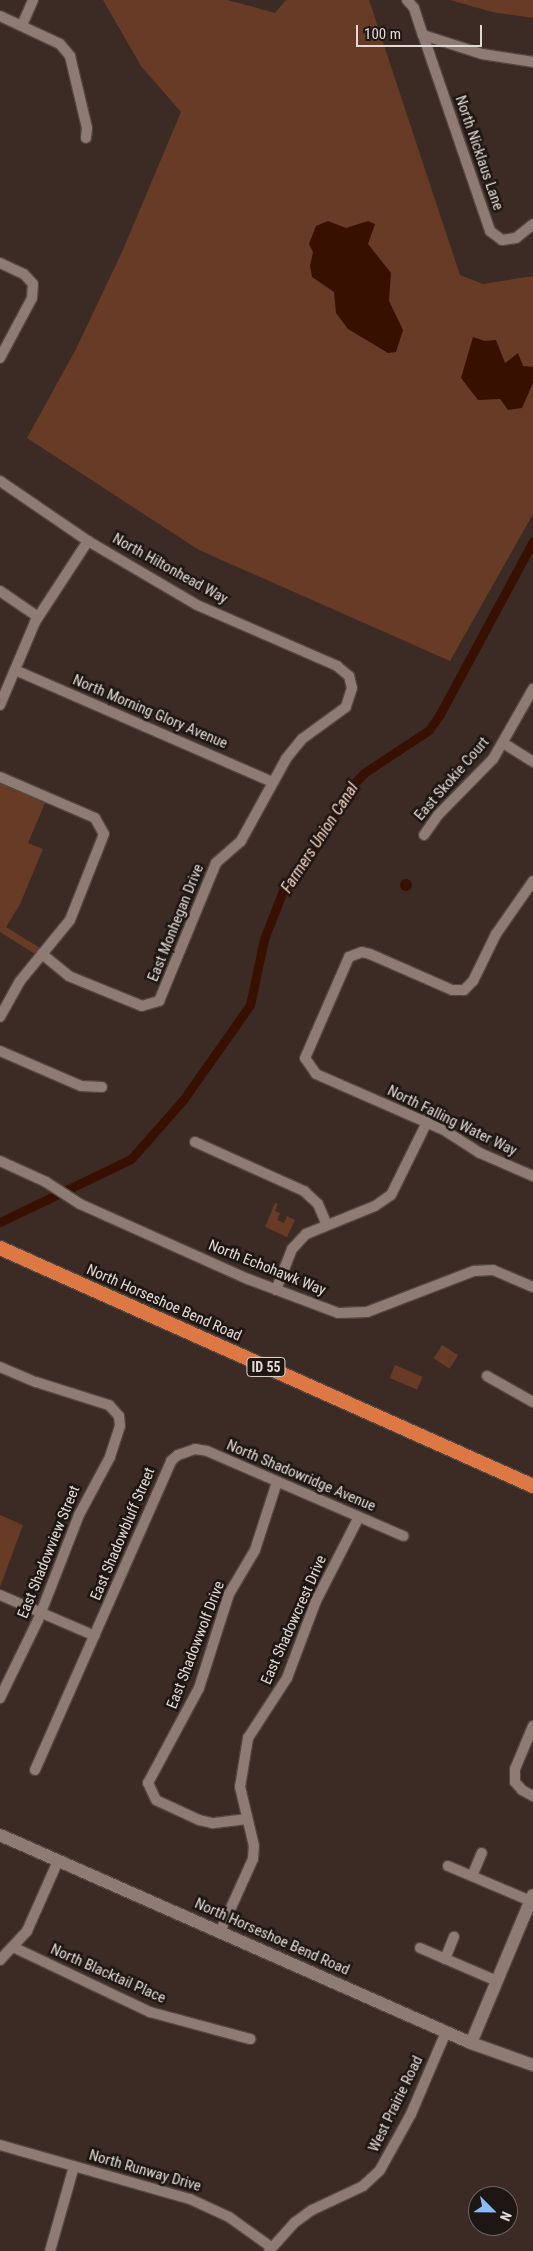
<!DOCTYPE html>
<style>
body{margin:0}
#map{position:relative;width:533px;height:2251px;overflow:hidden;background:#3b2b24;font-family:"Roboto Condensed",sans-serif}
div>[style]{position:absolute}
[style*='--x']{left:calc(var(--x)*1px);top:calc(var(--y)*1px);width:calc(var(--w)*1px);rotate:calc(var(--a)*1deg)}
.green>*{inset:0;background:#683b26;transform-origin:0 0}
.water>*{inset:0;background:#381000}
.round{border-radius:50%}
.canal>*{height:9px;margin:-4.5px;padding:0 4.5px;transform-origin:4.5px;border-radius:4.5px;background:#381000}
.roads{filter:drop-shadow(1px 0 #544641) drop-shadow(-1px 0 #544641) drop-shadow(0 1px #544641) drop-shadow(0 -1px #544641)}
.minor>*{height:10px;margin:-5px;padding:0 5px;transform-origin:5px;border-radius:5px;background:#8e7b73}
.tertiary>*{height:12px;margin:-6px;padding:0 6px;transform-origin:6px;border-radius:6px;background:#8e7b73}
.trunk>*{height:14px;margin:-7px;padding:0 7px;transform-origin:7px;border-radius:7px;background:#dd7743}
span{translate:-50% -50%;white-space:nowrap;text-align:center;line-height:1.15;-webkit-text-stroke:5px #1d1612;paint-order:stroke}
.shield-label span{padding:1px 4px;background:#1d1612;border:1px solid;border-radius:4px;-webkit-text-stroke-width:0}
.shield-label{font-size:14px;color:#e3d9d4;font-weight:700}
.street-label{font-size:15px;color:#e3d9d4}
.water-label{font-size:16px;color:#f6d2c1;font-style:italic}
.north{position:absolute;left:468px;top:2186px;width:50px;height:50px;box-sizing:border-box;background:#1d1612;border:1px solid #6c6460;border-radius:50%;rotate:113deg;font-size:14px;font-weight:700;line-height:20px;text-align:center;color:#e3d9d4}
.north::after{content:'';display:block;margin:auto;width:18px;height:22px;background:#88bafc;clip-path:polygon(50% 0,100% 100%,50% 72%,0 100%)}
.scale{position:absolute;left:356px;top:25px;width:126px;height:22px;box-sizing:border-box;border:2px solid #e3d9d4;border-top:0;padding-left:6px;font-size:15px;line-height:18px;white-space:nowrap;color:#e3d9d4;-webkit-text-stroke:4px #1d1612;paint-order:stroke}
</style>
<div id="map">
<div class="green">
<i style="clip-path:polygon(103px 0,227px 0,275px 13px,286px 0,369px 0,460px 275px,483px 284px,533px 276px,533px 514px,450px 661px,199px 550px,27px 438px,76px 349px,122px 252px,181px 112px,141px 66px)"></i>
<i style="clip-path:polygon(450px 0,533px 0,533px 18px,492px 12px)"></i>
<i style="clip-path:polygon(0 783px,45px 803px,28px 843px,43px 849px,20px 904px,6px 927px,40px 948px,35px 954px,0 932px)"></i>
<i style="clip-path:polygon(275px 1203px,278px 1204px,275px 1211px,280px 1213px,277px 1220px,284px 1223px,287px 1216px,295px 1220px,287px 1237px,265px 1227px)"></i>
<i style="left:442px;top:1345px;width:19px;height:16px;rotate:32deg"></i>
<i style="left:395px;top:1365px;width:30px;height:14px;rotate:23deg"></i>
<i style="clip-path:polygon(0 1515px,23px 1525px,0 1587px)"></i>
</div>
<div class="water">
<i style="clip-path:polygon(328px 221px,346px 228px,368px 221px,375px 224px,368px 244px,391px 273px,389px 301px,403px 330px,396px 352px,388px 353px,348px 329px,336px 313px,334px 292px,312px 277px,310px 266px,313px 252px,309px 244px,316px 226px)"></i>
<i style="clip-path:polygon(473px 337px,485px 341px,496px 340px,505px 363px,518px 353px,523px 366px,533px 367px,533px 383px,522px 408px,508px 410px,500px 399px,478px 400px,461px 378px)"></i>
<i class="round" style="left:400px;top:879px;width:12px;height:12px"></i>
</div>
<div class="canal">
<i style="--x:0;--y:1222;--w:145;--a:-25.7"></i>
<i style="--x:131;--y:1159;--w:79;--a:-48.6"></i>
<i style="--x:183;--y:1100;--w:116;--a:-54.8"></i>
<i style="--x:250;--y:1005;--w:67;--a:-78"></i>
<i style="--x:264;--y:939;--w:55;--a:-68.6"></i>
<i style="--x:284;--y:888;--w:40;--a:-50"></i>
<i style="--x:310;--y:857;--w:81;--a:-59.6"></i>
<i style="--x:351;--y:787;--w:19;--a:-47"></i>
<i style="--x:364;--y:773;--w:78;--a:-33.5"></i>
<i style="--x:429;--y:730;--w:19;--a:-55"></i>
<i style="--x:440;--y:714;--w:196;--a:-61.7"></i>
</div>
<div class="roads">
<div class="minor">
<i style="--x:407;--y:0;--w:11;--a:49"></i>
<i style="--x:414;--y:8;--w:28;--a:72"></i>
<i style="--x:423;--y:35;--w:62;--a:17.9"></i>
<i style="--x:482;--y:54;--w:52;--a:8.9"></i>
<i style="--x:0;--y:16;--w:66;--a:25"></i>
<i style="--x:60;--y:44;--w:16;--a:50"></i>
<i style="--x:70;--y:56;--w:74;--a:76.7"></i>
<i style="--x:87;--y:128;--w:10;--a:96"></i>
<i style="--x:22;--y:25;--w:27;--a:-66"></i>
<i style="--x:423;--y:35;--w:207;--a:71.1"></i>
<i style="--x:490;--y:231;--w:15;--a:37"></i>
<i style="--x:502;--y:240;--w:14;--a:-8"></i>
<i style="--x:516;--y:238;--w:22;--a:-39"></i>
<i style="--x:0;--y:263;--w:26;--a:25"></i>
<i style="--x:24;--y:274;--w:13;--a:48"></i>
<i style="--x:33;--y:284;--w:14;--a:94"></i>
<i style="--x:32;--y:298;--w:68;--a:118.1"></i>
<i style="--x:0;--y:481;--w:107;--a:34.3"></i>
<i style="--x:88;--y:541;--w:126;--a:30.4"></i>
<i style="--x:197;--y:605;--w:153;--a:23.5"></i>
<i style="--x:337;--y:666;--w:16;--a:40"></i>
<i style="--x:349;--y:676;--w:12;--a:76"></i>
<i style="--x:352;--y:688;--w:20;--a:108"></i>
<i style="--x:346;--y:707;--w:54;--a:144"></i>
<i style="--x:302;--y:739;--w:26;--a:129"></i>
<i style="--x:286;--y:759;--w:94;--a:118.8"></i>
<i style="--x:241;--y:841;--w:33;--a:139"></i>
<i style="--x:216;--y:863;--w:149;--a:112.4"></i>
<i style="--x:159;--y:1001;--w:18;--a:164"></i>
<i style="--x:142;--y:1006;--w:79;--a:-157.7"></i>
<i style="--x:69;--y:976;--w:35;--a:-141"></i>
<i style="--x:0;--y:591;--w:46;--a:34.4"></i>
<i style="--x:15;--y:670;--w:281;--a:23.5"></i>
<i style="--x:0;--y:705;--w:90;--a:-67.1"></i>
<i style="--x:35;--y:622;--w:97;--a:-56.8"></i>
<i style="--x:503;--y:743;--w:36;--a:32"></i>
<i style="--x:0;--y:777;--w:103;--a:23.3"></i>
<i style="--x:95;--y:818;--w:18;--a:61"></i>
<i style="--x:104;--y:834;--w:92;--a:111.6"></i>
<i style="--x:70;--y:920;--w:79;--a:129.3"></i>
<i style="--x:20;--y:981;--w:41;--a:119.1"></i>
<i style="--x:424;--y:835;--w:24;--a:-55"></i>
<i style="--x:438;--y:815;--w:78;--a:-45.5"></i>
<i style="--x:493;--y:759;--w:81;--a:-60.3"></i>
<i style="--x:533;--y:881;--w:65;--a:124.9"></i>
<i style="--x:496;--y:934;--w:52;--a:116.1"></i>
<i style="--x:473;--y:981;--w:13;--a:135"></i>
<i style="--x:464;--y:990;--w:12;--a:180"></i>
<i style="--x:452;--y:990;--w:90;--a:-156.3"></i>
<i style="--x:370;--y:954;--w:8;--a:-166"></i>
<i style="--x:362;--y:952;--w:14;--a:159"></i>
<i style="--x:349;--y:957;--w:110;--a:113.5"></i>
<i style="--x:305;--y:1058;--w:19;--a:55"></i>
<i style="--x:316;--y:1074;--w:140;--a:23.6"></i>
<i style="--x:444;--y:1130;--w:43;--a:32.6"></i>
<i style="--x:480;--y:1153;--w:58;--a:23.5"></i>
<i style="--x:0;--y:1051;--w:88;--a:23.4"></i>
<i style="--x:81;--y:1086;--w:21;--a:3"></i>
<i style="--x:195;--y:1142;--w:120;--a:24.2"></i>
<i style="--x:304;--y:1191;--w:19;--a:43"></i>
<i style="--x:318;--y:1204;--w:23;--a:67"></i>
<i style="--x:0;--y:1161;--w:51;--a:24.5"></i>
<i style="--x:46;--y:1182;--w:40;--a:32.9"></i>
<i style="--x:80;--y:1204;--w:184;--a:24.1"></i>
<i style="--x:248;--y:1279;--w:96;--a:20.7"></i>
<i style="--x:338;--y:1313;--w:29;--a:-2"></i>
<i style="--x:367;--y:1312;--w:115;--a:-21"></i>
<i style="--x:474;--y:1271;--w:19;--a:-3"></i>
<i style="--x:493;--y:1270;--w:43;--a:23"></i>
<i style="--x:276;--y:1290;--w:44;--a:-68.7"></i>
<i style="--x:292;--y:1249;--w:21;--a:-47"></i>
<i style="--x:306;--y:1234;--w:74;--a:-22.1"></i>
<i style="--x:375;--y:1206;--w:19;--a:-35"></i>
<i style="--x:391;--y:1195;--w:81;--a:-63.7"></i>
<i style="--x:0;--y:1367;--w:39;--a:23"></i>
<i style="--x:36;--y:1382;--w:77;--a:17.5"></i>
<i style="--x:109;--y:1405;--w:15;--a:48"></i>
<i style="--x:119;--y:1416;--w:10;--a:84"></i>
<i style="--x:120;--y:1426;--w:33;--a:108"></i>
<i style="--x:110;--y:1457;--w:66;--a:118.1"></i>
<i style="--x:79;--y:1515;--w:113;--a:111.3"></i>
<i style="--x:38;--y:1620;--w:87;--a:116"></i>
<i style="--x:487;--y:1376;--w:53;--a:29.5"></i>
<i style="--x:0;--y:1595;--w:103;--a:23.3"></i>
<i style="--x:533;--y:1726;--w:47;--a:112.7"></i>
<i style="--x:515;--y:1769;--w:13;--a:90"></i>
<i style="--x:515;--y:1782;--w:11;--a:49"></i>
<i style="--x:522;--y:1790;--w:13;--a:29"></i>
<i style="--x:35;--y:1770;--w:338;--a:-66.2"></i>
<i style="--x:171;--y:1461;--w:9;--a:-41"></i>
<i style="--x:178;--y:1455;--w:18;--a:-19"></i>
<i style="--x:195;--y:1449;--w:12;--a:9"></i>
<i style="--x:207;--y:1451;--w:214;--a:23.4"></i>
<i style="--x:247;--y:1819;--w:35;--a:173"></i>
<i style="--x:212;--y:1823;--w:13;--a:-167"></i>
<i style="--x:199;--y:1820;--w:47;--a:-155.1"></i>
<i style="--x:156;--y:1800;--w:19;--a:-115"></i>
<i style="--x:148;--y:1783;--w:108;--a:-61.8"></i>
<i style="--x:199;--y:1688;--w:99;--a:-72.3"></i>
<i style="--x:229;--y:1594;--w:51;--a:-59.4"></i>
<i style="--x:255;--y:1550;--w:71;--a:-72.1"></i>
<i style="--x:448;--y:1866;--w:90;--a:22.9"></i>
<i style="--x:472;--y:1876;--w:25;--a:-67"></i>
<i style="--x:220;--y:1932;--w:80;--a:-65.7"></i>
<i style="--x:253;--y:1859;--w:13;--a:-86"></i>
<i style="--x:254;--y:1846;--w:61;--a:-103.3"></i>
<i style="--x:240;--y:1787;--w:50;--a:-80.7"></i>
<i style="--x:248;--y:1738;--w:72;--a:-57"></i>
<i style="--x:287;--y:1678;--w:82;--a:-69.4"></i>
<i style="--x:316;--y:1601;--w:94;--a:-62.9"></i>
<i style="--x:13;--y:1947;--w:152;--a:25.4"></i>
<i style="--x:150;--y:2012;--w:104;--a:15.1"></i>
<i style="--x:420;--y:1948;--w:84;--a:23.2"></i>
<i style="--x:445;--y:1959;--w:24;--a:-68"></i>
<i style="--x:0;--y:1960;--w:40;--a:-47"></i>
<i style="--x:27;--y:1931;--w:77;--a:-66.1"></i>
<i style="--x:0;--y:2145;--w:198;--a:15.9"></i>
<i style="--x:190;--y:2199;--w:43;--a:24.8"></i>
<i style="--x:229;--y:2217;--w:52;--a:35.5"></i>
<i style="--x:50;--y:2251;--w:88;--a:-74.2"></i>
<i style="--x:269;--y:2251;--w:38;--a:-48"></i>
<i style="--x:294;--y:2223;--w:22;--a:-36"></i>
<i style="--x:312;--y:2210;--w:56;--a:-25.2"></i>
<i style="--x:363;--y:2186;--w:23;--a:-43"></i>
<i style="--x:380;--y:2170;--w:64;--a:-61"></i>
<i style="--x:411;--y:2114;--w:89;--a:-66.9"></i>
</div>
<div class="tertiary">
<i style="--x:0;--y:1835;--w:515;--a:23.83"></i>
<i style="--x:471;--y:2043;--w:66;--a:19.5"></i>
<i style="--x:471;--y:2043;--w:160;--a:-67.3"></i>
</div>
<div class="trunk">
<i style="--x:0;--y:1248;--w:584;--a:24.06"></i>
</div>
</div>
<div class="shield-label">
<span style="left:266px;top:1367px">ID 55</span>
</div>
<div class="street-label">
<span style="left:479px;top:153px;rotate:71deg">North Nicklaus Lane</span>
<span style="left:170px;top:569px;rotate:29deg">North Hiltonhead Way</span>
<span style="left:150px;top:712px;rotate:23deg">North Morning Glory Avenue</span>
<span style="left:452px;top:779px;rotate:-49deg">East Skokie Court</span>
<span style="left:176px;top:923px;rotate:-68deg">East Monhegan Drive</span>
<span style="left:452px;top:1121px;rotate:26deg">North Falling Water Way</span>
<span style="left:267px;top:1268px;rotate:22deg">North Echohawk Way</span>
<span style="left:164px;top:1303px;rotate:24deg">North Horseshoe Bend Road</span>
<span style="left:301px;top:1476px;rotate:23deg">North Shadowridge Avenue</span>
<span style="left:123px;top:1534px;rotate:-67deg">East Shadowbluff Street</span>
<span style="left:49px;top:1552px;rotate:-68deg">East Shadowview Street</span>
<span style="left:294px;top:1620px;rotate:-66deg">East Shadowcrest Drive</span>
<span style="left:196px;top:1645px;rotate:-69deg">East Shadowwolf Drive</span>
<span style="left:272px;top:1937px;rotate:24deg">North Horseshoe Bend Road</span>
<span style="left:108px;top:1974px;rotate:24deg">North Blacktail Place</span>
<span style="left:396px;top:2104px;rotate:-64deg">West Prairie Road</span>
<span style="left:145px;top:2171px;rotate:16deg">North Runway Drive</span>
</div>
<div class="water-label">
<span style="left:320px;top:838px;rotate:-57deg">Farmers Union Canal</span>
</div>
<div class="north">N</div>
<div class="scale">100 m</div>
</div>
